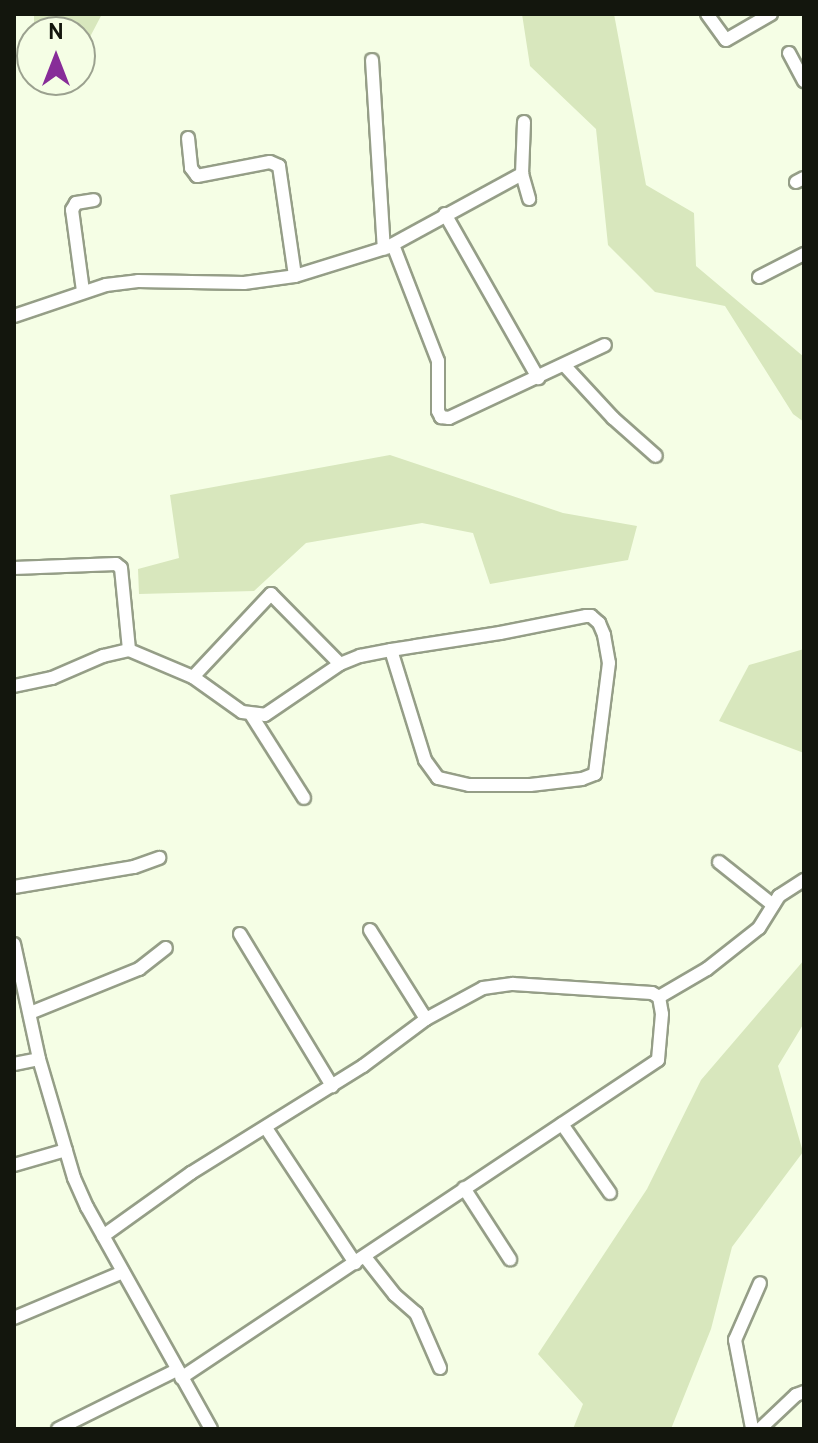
<!DOCTYPE html>
<style>
body{margin:0}
#map{position:relative;width:818px;height:1443px;overflow:hidden;background:#f5fee5;font-family:Overpass,sans-serif}
div>[style]{position:absolute}
[style*='--x']{left:calc(var(--x)*1px);top:calc(var(--y)*1px);width:calc(var(--w)*1px);rotate:calc(var(--a)*1deg)}
.green>*{inset:0;background:#d8e7bd}
.roads{filter:drop-shadow(2px 0 #959e87) drop-shadow(-2px 0 #959e87) drop-shadow(0 2px #959e87) drop-shadow(0 -2px #959e87)}
.minor>*{height:12px;margin:-6px;padding:0 6px;transform-origin:6px;border-radius:6px;background:#fff}
span{translate:-50% -50%;white-space:nowrap;text-align:center;line-height:1.15;-webkit-text-stroke:8px #f5fee5;paint-order:stroke}
.frame{position:absolute;inset:0;border:16px solid #13160d;pointer-events:none}
.north{position:absolute;left:16px;top:16px;width:80px;height:80px;box-sizing:border-box;background:#f5fee5;border:2px solid #9ba18f;border-radius:50%;rotate:0deg;font-size:22px;font-weight:700;line-height:32px;text-align:center;color:#13160d}
.north::after{content:'';display:block;margin:auto;width:28px;height:36px;background:#872c98;clip-path:polygon(50% 0,100% 100%,50% 72%,0 100%)}
</style>
<div id="map">
<div class="green">
<i style="clip-path:polygon(34px 14px,102px 14px,80px 56px,80px 32px,34px 32px)"></i>
<i style="clip-path:polygon(522px 14px,614px 14px,646px 185px,694px 213px,696px 266px,804px 357px,804px 422px,793px 414px,725px 306px,655px 292px,608px 245px,596px 129px,530px 66px)"></i>
<i style="clip-path:polygon(390px 455px,563px 513px,637px 526px,628px 560px,490px 584px,473px 533px,422px 523px,306px 543px,254px 591px,139px 594px,138px 569px,179px 558px,170px 495px)"></i>
<i style="clip-path:polygon(804px 649px,804px 753px,719px 721px,749px 665px)"></i>
<i style="clip-path:polygon(804px 960px,804px 1023px,778px 1066px,803px 1152px,732px 1247px,711px 1329px,671px 1429px,573px 1429px,583px 1404px,538px 1354px,647px 1189px,701px 1080px)"></i>
</div>
<div class="roads">
<div class="minor">
<i style="--x:707;--y:14;--w:32;--a:54"></i>
<i style="--x:726;--y:40;--w:52;--a:-30"></i>
<i style="--x:789;--y:53;--w:32;--a:62"></i>
<i style="--x:372;--y:60;--w:189;--a:86.4"></i>
<i style="--x:524;--y:122;--w:52;--a:92.2"></i>
<i style="--x:522;--y:174;--w:26;--a:74"></i>
<i style="--x:188;--y:138;--w:30;--a:84"></i>
<i style="--x:191;--y:168;--w:10;--a:53"></i>
<i style="--x:197;--y:176;--w:74;--a:-10.9"></i>
<i style="--x:270;--y:162;--w:10;--a:24"></i>
<i style="--x:279;--y:166;--w:111;--a:81.7"></i>
<i style="--x:796;--y:182;--w:9;--a:-27"></i>
<i style="--x:445;--y:214;--w:189;--a:60.4"></i>
<i style="--x:393;--y:245;--w:124;--a:68.8"></i>
<i style="--x:438;--y:361;--w:50;--a:90"></i>
<i style="--x:438;--y:411;--w:7;--a:63"></i>
<i style="--x:441;--y:417;--w:8;--a:7"></i>
<i style="--x:449;--y:418;--w:172;--a:-25.1"></i>
<i style="--x:759;--y:277;--w:51;--a:-27.1"></i>
<i style="--x:83;--y:291;--w:82;--a:-97.7"></i>
<i style="--x:72;--y:210;--w:8;--a:-60"></i>
<i style="--x:76;--y:203;--w:18;--a:-9"></i>
<i style="--x:14;--y:316;--w:97;--a:-18.6"></i>
<i style="--x:106;--y:285;--w:32;--a:-7"></i>
<i style="--x:138;--y:281;--w:106;--a:1.1"></i>
<i style="--x:244;--y:283;--w:51;--a:-7.8"></i>
<i style="--x:295;--y:276;--w:97;--a:-17.3"></i>
<i style="--x:388;--y:247;--w:153;--a:-28.6"></i>
<i style="--x:565;--y:366;--w:71;--a:47.3"></i>
<i style="--x:613;--y:418;--w:57;--a:41.5"></i>
<i style="--x:14;--y:568;--w:102;--a:-2.2"></i>
<i style="--x:116;--y:564;--w:6;--a:39"></i>
<i style="--x:121;--y:568;--w:82;--a:84.4"></i>
<i style="--x:193;--y:677;--w:114;--a:-46.8"></i>
<i style="--x:271;--y:594;--w:98;--a:45.4"></i>
<i style="--x:14;--y:686;--w:39;--a:-12"></i>
<i style="--x:52;--y:678;--w:56;--a:-23.3"></i>
<i style="--x:103;--y:656;--w:27;--a:-13"></i>
<i style="--x:129;--y:650;--w:69;--a:22.9"></i>
<i style="--x:193;--y:677;--w:60;--a:35.5"></i>
<i style="--x:242;--y:712;--w:23;--a:7"></i>
<i style="--x:265;--y:715;--w:91;--a:-34.2"></i>
<i style="--x:340;--y:664;--w:22;--a:-22"></i>
<i style="--x:360;--y:656;--w:32;--a:-11"></i>
<i style="--x:391;--y:650;--w:25;--a:-9"></i>
<i style="--x:416;--y:646;--w:85;--a:-8.8"></i>
<i style="--x:500;--y:633;--w:88;--a:-11.2"></i>
<i style="--x:586;--y:616;--w:5;--a:0"></i>
<i style="--x:591;--y:616;--w:11;--a:41"></i>
<i style="--x:599;--y:623;--w:13;--a:67"></i>
<i style="--x:604;--y:635;--w:28;--a:80"></i>
<i style="--x:609;--y:663;--w:112;--a:97.2"></i>
<i style="--x:595;--y:774;--w:14;--a:159"></i>
<i style="--x:582;--y:779;--w:52;--a:173.4"></i>
<i style="--x:530;--y:785;--w:61;--a:180"></i>
<i style="--x:469;--y:785;--w:32;--a:-167"></i>
<i style="--x:438;--y:778;--w:22;--a:-126"></i>
<i style="--x:425;--y:760;--w:115;--a:-107.2"></i>
<i style="--x:252;--y:716;--w:97;--a:57.6"></i>
<i style="--x:719;--y:862;--w:69;--a:38.5"></i>
<i style="--x:14;--y:887;--w:122;--a:-9.5"></i>
<i style="--x:134;--y:867;--w:27;--a:-20"></i>
<i style="--x:370;--y:930;--w:105;--a:57.8"></i>
<i style="--x:240;--y:934;--w:178;--a:58.8"></i>
<i style="--x:14;--y:944;--w:118;--a:77.7"></i>
<i style="--x:39;--y:1059;--w:124;--a:73.6"></i>
<i style="--x:74;--y:1178;--w:32;--a:66"></i>
<i style="--x:87;--y:1207;--w:254;--a:60.8"></i>
<i style="--x:659;--y:997;--w:56;--a:-30.3"></i>
<i style="--x:707;--y:969;--w:66;--a:-38.3"></i>
<i style="--x:759;--y:928;--w:38;--a:-58"></i>
<i style="--x:779;--y:896;--w:30;--a:-33"></i>
<i style="--x:30;--y:1013;--w:118;--a:-22"></i>
<i style="--x:139;--y:969;--w:34;--a:-38"></i>
<i style="--x:14;--y:1064;--w:25;--a:-11"></i>
<i style="--x:562;--y:1124;--w:84;--a:55.2"></i>
<i style="--x:266;--y:1128;--w:162;--a:56.6"></i>
<i style="--x:14;--y:1165;--w:54;--a:-16.1"></i>
<i style="--x:464;--y:1188;--w:85;--a:57.1"></i>
<i style="--x:103;--y:1236;--w:108;--a:-35.6"></i>
<i style="--x:191;--y:1173;--w:203;--a:-31.9"></i>
<i style="--x:363;--y:1066;--w:79;--a:-36.7"></i>
<i style="--x:426;--y:1019;--w:65;--a:-28.5"></i>
<i style="--x:483;--y:988;--w:30;--a:-8"></i>
<i style="--x:513;--y:984;--w:139;--a:3.7"></i>
<i style="--x:652;--y:993;--w:8;--a:30"></i>
<i style="--x:659;--y:997;--w:17;--a:80"></i>
<i style="--x:662;--y:1014;--w:46;--a:95"></i>
<i style="--x:658;--y:1060;--w:573;--a:146.31"></i>
<i style="--x:365;--y:1257;--w:48;--a:51.7"></i>
<i style="--x:395;--y:1295;--w:28;--a:41"></i>
<i style="--x:416;--y:1313;--w:60;--a:66.4"></i>
<i style="--x:14;--y:1318;--w:118;--a:-22.9"></i>
<i style="--x:752;--y:1428;--w:90;--a:-100.9"></i>
<i style="--x:735;--y:1340;--w:62;--a:-66.3"></i>
<i style="--x:58;--y:1429;--w:133;--a:-26.4"></i>
<i style="--x:760;--y:1429;--w:50;--a:-43.4"></i>
<i style="--x:796;--y:1395;--w:9;--a:-21"></i>
</div>
</div>
<div class="frame"></div>
<div class="north">N</div>
</div>
